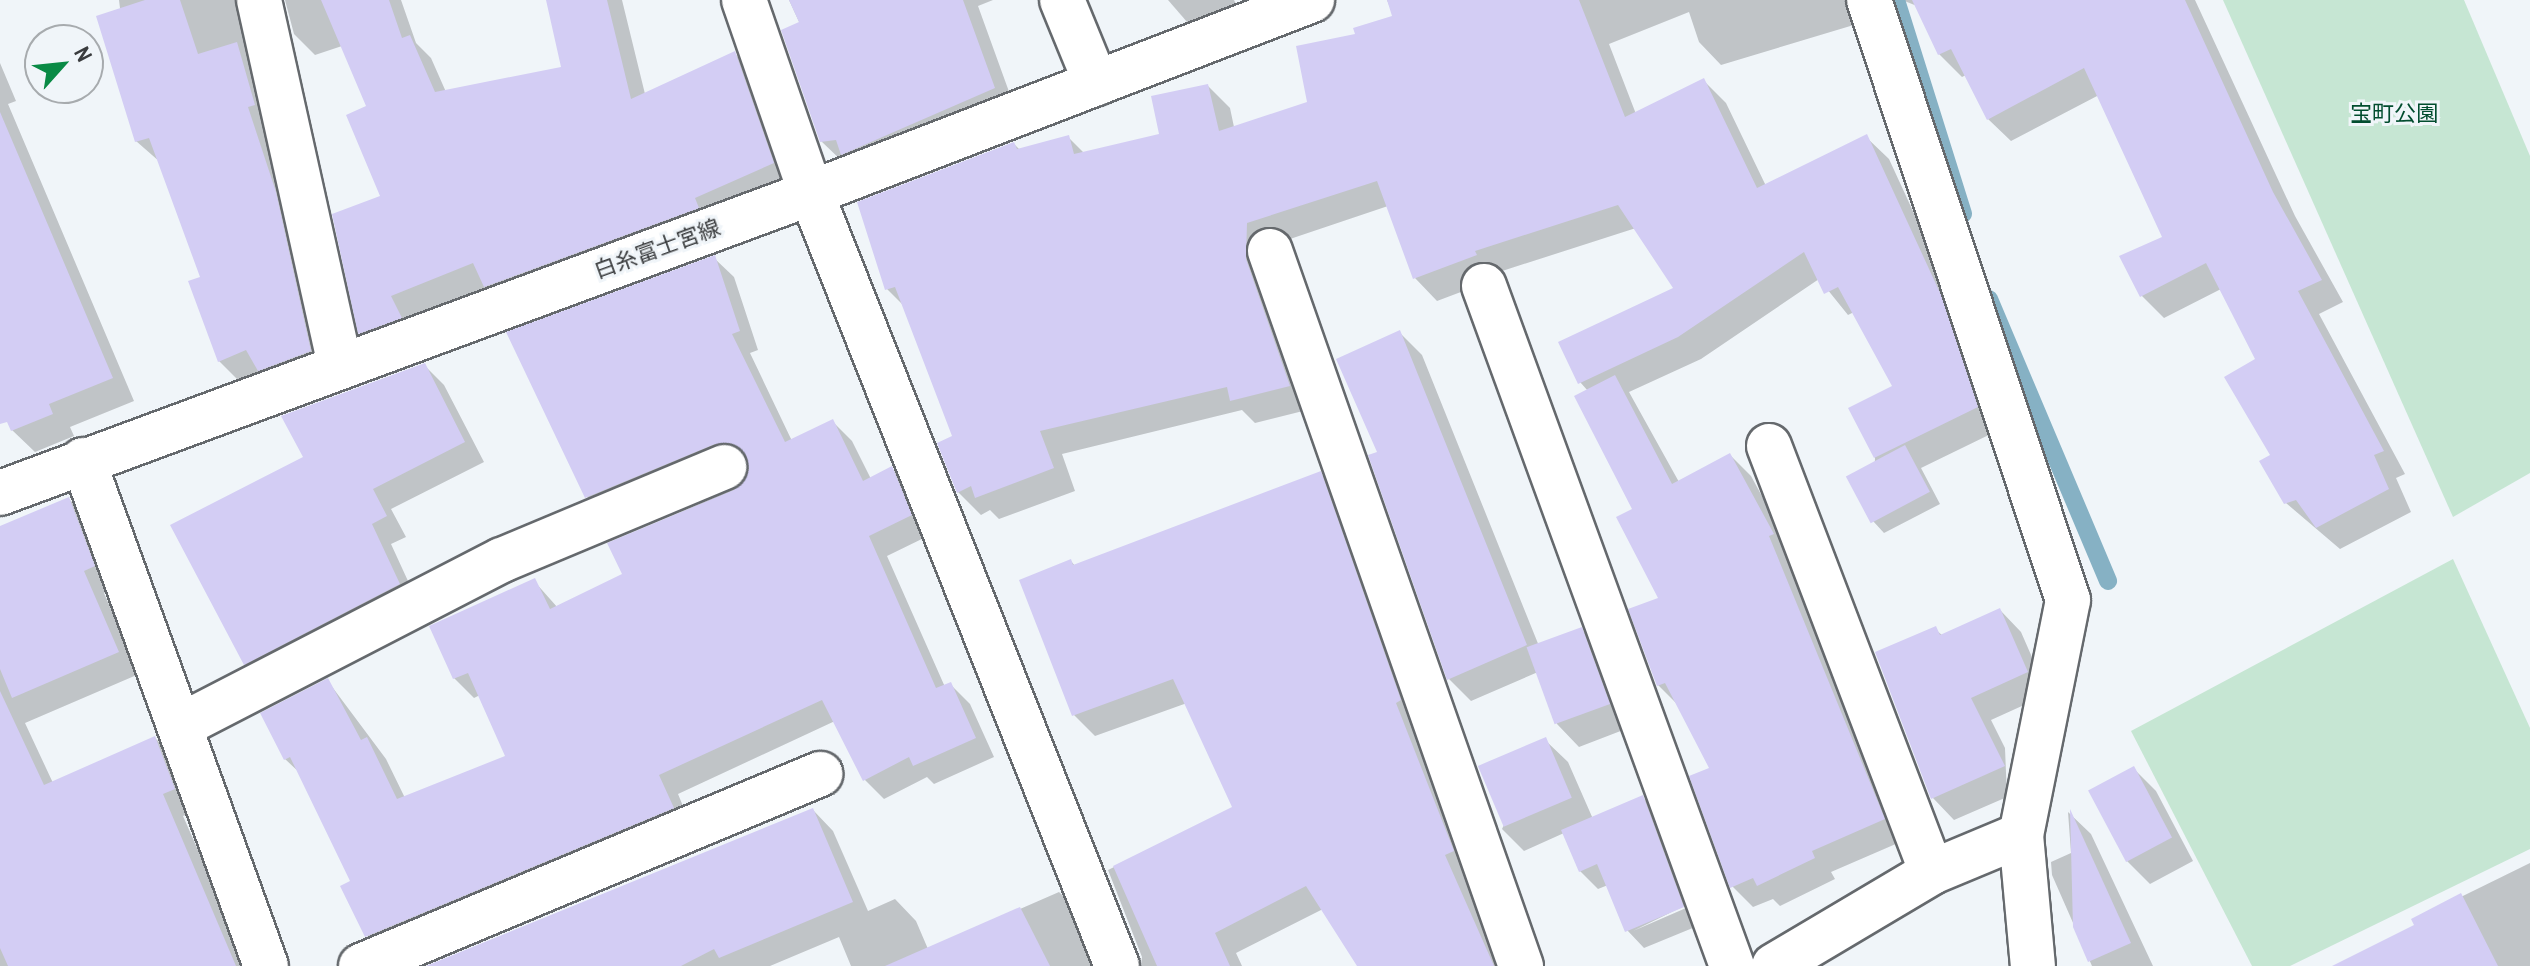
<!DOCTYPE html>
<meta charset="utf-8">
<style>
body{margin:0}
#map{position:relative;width:2530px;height:966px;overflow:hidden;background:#f0f5f9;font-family:"Archivo Narrow","Noto Sans JP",sans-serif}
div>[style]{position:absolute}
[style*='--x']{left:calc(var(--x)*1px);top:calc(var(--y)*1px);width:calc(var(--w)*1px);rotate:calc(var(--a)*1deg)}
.green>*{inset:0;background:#c6e6d3}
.shadow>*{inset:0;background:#0003}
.stream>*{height:18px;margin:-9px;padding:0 9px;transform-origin:9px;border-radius:9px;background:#86b1c4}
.building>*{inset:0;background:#d3cdf4;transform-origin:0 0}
.roads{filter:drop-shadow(2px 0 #65696d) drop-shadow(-2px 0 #65696d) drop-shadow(0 2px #65696d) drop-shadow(0 -2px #65696d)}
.minor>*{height:44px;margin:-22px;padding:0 22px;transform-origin:22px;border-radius:22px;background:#fff}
.major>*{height:44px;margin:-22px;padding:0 22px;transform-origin:22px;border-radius:22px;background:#fff}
span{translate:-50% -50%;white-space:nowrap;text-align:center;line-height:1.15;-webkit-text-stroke:6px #f0f5f9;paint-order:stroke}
.park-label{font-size:22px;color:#024d2f}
.street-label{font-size:22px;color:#393b3d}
.north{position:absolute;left:24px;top:24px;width:80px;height:80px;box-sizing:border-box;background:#f0f5f9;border:2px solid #a7abae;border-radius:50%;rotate:63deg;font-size:22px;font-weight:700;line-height:32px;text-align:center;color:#393b3d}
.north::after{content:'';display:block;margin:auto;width:28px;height:36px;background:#098a45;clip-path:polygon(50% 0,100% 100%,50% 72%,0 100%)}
</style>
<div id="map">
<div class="green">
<i style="clip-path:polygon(2223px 0,2464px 0,2530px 156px,2530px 473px,2453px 517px)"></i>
<i style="clip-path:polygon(2453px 559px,2530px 728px,2530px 849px,2290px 966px,2252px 966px,2131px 731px)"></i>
</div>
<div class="shadow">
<i style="clip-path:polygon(119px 0,268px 0,331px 372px,241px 383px,219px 361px,202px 279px,160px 162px,136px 141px)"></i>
<i style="clip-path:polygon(285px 0,401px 0,416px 43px,431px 58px,446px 92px,563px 69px,548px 0,622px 0,645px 94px,735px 54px,756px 75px,794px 184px,507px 307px,487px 287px,411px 318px,422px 339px,381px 354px,360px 333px,382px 197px,368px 107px,342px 46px,315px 55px,294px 34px)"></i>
<i style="clip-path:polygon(789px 0,993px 0,978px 6px,1016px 111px,844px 163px,821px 141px,800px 24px)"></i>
<i style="clip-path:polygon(1168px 0,1234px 0,1239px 10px,1194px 30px)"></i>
<i style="clip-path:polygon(1387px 0,1888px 0,1867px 21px,1721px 65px,1699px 42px,1689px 12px,1609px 44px,1636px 114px,1704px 81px,1726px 103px,1766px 186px,1866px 137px,1889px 159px,1963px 320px,1999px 430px,1921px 468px,1940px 504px,1884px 533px,1873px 521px,1875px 457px,1894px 387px,1854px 312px,1848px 315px,1819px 279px,1701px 359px,1629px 392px,1679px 482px,1730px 455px,1751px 476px,1794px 555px,1905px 840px,1831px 872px,1835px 879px,1780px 906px,1773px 899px,1753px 907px,1732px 886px,1712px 769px,1680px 707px,1658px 685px,1661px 599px,1635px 510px,1588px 391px,1580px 382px,1676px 289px,1636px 228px,1496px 273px,1498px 278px,1437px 301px,1415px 278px,1388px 206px,1269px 246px,1311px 409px,1255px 423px,1242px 410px,1062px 454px,1075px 491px,999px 519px,990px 510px,981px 515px,958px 492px,954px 437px,905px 307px,887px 289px,1014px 144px,1020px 150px,1068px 137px,1084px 153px,1161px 135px,1208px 86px,1230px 108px,1234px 127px,1309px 103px,1358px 36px,1394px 17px)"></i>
<i style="clip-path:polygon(1902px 0,2195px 0,2295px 216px,2343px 302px,2319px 314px,2405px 474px,2396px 478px,2411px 512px,2340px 549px,2286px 503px,2258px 360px,2221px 289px,2164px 318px,2141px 295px,2164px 238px,2099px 95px,2011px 141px,1988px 119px,1966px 75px,1962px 77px,1939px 54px,1917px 6px)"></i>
<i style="clip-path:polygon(0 63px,16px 101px,8px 104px,134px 401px,70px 427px,74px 436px,35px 452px,12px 430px,0 400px)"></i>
<i style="clip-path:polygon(714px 258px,734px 277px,758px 350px,750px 353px,792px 441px,832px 421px,852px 441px,871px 479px,892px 469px,911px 488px,930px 535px,887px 556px,945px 687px,950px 684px,970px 704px,994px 757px,934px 784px,927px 777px,884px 799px,865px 780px,835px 721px,678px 794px,692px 828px,386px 955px,367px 936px,353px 882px,301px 774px,285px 759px,327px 680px,386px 759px,405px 798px,507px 757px,480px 695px,474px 698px,454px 678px,534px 581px,558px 608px,624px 575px,610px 544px,745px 484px,748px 460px,606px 516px,587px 497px)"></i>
<i style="clip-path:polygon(1400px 333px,1422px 355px,1539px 646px,1581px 629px,1604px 652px,1631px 727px,1579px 747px,1557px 724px,1538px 672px,1471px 701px,1449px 679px,1380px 453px)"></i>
<i style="clip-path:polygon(424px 365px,444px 385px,484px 462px,391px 509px,406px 537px,391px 544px,419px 605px,265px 684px,245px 664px,306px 458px)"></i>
<i style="clip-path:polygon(1320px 473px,1342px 495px,1474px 872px,1465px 877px,1505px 966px,1359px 966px,1323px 909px,1236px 953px,1242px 966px,1141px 966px,1142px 957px,1108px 870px,1235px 808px,1187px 703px,1095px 736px,1074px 715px,1071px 561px,1075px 566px)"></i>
<i style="clip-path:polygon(69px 499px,90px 521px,115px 588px,104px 593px,139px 674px,25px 723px,53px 783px,155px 738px,177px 760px,196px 810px,183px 816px,249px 966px,0 966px,0 528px)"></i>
<i style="clip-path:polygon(2000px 610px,2021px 632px,2048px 694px,1991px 720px,2005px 748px,2007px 797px,1954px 820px,1933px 798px,1935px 629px,1943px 636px)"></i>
<i style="clip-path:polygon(1545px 740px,1568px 762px,1593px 819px,1643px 798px,1660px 815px,1692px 902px,1633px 931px,1693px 905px,1700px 925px,1644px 948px,1627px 930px,1608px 885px,1598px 889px,1580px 871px,1564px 833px,1524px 851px,1502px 829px)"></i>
<i style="clip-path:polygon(2133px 768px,2156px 791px,2193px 861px,2150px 884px,2127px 861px)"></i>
<i style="clip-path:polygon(813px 810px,833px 831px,868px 911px,895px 899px,916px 921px,928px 949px,1059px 892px,1081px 913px,1103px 966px,851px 966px,839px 937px,770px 966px,432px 966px)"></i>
<i style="clip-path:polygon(2068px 812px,2091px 834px,2153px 966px,2092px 966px,2052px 875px,2051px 862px,2071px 853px)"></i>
<i style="clip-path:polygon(2530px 863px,2530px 966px,2359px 966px,2417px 926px,2414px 920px)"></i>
</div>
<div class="stream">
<i style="--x:1896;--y:0;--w:224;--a:72.6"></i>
<i style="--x:1989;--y:299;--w:306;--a:67.1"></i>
</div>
<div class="building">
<i style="clip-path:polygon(145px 0,180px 0,198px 54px,237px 42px,255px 105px,248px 107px,276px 192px,311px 351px,258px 371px,246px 350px,218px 362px,188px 281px,200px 277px,149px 138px,135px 142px,96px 16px)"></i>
<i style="clip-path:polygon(321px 0,389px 0,402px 38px,410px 35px,435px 92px,561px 67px,546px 0,607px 0,631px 99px,735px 51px,774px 163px,695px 198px,699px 208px,484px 287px,473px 263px,391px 296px,402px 318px,358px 334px,332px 214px,380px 196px,346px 115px,366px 106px)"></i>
<i style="clip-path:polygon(789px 0,963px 0,995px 88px,841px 155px,836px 140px,820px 142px,781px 30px,799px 22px)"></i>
<i style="clip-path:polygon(1387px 0,1579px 0,1625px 117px,1704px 78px,1757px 188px,1867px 134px,1941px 295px,1978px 407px,1874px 458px,1848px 408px,1892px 386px,1838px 287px,1824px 294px,1804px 252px,1678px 337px,1578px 384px,1558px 342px,1673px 288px,1618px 205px,1475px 251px,1477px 255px,1413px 279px,1377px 181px,1247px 223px,1246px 259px,1290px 386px,1230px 401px,1227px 387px,1040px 431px,1054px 468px,975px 498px,971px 486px,957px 493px,937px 443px,952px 436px,895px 287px,885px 290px,857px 202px,1014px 142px,1017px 149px,1069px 135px,1074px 154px,1159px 134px,1151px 96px,1208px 84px,1219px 131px,1307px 102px,1296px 46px,1355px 34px,1353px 28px,1392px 16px)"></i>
<i style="clip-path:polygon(1912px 0,2185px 0,2273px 192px,2322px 280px,2298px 291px,2384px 451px,2374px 455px,2389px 489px,2316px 528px,2296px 500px,2284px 504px,2259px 461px,2270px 455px,2224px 377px,2255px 359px,2206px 263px,2140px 297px,2119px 256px,2162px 237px,2084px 68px,1987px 120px,1951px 49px,1938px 55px)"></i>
<i style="clip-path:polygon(0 112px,113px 378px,49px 404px,53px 414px,11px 431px,7px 422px,0 424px)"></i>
<i style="clip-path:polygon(715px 255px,740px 331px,732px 334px,785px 442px,833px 419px,863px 481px,892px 466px,912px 515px,869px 536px,936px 688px,951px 682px,976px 738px,913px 766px,909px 757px,863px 781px,822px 700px,659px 775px,674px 808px,365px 937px,340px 886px,350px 881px,290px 757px,284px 760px,260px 713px,328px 678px,361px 740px,367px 737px,397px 799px,505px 756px,468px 673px,453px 679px,429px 626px,535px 578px,550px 609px,622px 574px,607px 543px,734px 490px,749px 469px,740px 448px,715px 444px,585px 498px,506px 332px)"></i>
<i style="clip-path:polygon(1400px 330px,1527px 645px,1447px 680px,1368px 455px,1377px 452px,1336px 359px)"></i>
<i style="clip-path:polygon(425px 363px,465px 442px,373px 489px,387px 516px,372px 524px,400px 584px,244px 665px,170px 525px,303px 457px,281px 416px)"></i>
<i style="clip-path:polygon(1615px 375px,1672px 484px,1730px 453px,1774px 534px,1769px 536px,1885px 819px,1812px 851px,1815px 858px,1757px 886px,1753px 878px,1730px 888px,1689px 776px,1709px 768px,1665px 683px,1657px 686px,1628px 609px,1658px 598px,1616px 517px,1632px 509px,1574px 396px)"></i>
<i style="left:1905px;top:445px;width:53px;height:67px;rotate:62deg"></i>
<i style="clip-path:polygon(1321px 471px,1401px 700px,1396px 703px,1454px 851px,1445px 855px,1494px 966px,1357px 966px,1306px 886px,1215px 933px,1230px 966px,1157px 966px,1113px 866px,1232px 807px,1173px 679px,1072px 716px,1019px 580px,1071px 559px,1073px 565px)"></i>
<i style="clip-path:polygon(69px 497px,95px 566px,84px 571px,119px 652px,12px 698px,0 669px,0 526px)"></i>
<i style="clip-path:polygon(2000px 608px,2028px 672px,1971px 698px,2005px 766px,1931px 799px,1875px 652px,1936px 626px,1940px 635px)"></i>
<i style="left:1582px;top:627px;width:82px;height:59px;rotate:70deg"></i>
<i style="clip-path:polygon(0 691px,44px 785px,155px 736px,175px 789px,163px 794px,236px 966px,8px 966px,0 948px)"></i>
<i style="left:1546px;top:737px;width:66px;height:74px;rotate:67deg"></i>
<i style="left:2134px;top:766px;width:81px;height:52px;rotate:62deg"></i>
<i style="clip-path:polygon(1643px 795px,1684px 907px,1625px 932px,1597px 864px,1579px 872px,1561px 830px)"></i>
<i style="clip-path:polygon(813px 808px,853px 902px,719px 958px,714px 949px,681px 966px,426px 966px)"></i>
<i style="clip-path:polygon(2070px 809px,2131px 943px,2088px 962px,2073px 927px)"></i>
<i style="clip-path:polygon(2461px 893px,2498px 966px,2332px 966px,2414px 925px,2411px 919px)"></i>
<i style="clip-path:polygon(1020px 907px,1050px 966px,885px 966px)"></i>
</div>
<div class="roads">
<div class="minor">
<i style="--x:259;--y:0;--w:375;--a:77.5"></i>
<i style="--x:744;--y:0;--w:204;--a:70.9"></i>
<i style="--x:811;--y:193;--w:831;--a:68.4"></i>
<i style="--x:1062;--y:0;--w:90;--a:67.7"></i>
<i style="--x:1869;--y:0;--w:632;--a:71.65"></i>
<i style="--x:2068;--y:600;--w:240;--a:101.3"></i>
<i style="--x:2021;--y:835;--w:132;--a:84.8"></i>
<i style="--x:1270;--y:251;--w:758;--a:70.66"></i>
<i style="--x:1484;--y:286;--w:724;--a:69.96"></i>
<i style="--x:1769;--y:446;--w:456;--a:69.1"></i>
<i style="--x:83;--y:460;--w:538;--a:70.12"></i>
<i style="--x:180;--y:726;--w:362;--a:-27.3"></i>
<i style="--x:502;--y:560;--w:241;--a:-22.7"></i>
<i style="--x:361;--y:966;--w:498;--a:-22.7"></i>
<i style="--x:1774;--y:966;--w:184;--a:-30.7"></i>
<i style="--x:1932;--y:872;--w:96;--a:-22.6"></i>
</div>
<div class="major">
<i style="--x:0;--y:493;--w:865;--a:-20.3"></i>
<i style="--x:811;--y:193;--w:537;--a:-21.07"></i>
</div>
</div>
<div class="park-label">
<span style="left:2394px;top:114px">宝町公園</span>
</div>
<div class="street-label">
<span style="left:657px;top:249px;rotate:-20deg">白糸富士宮線</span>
</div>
<div class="north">N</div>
</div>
